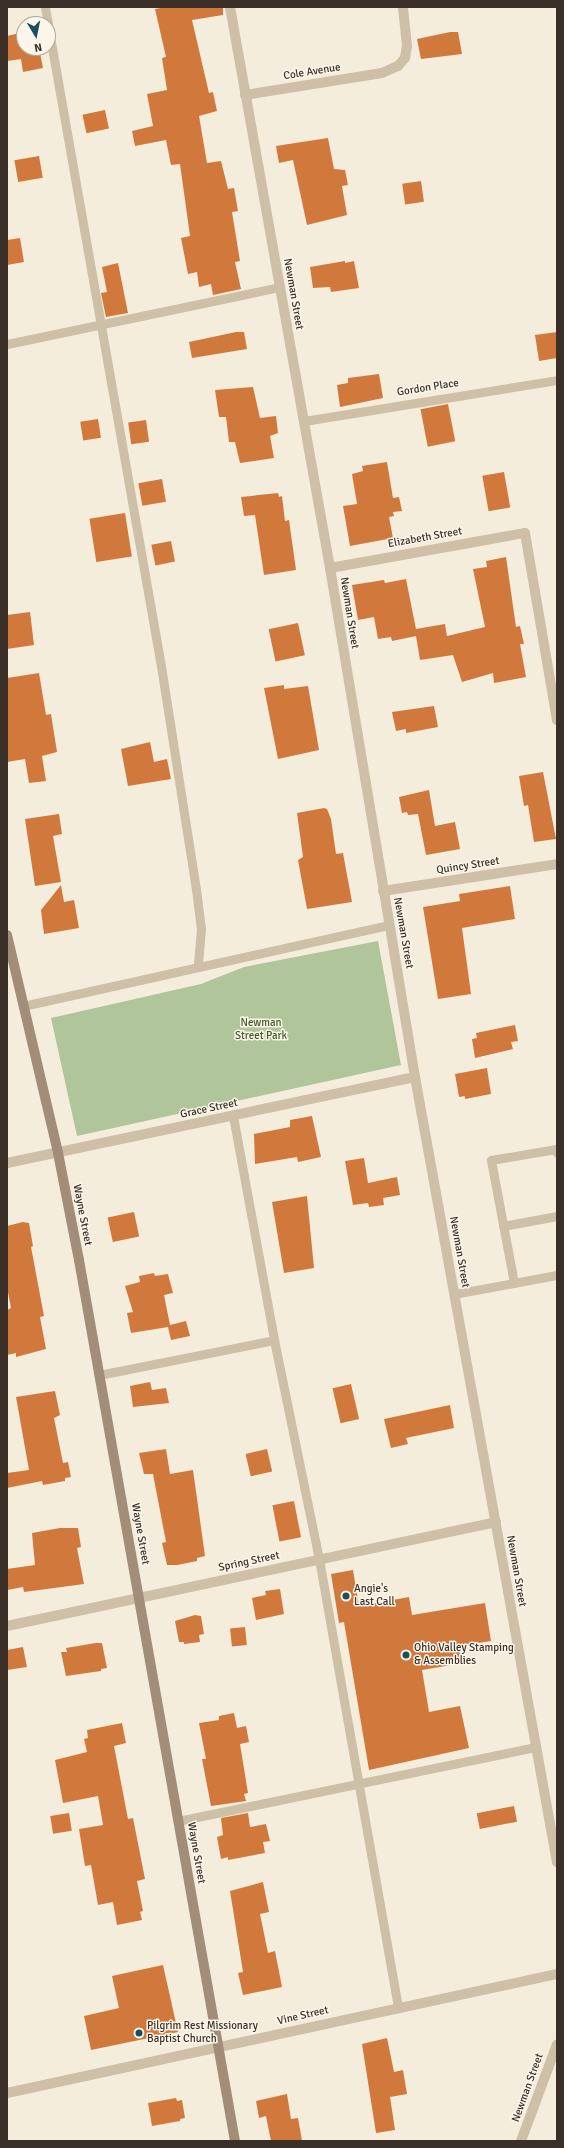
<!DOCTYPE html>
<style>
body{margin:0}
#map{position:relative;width:564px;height:2148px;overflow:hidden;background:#f5eddc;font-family:Signika,sans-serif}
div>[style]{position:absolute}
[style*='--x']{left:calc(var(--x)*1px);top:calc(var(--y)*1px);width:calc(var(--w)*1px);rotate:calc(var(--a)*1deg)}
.green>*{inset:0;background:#b0c59a}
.building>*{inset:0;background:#d1793d;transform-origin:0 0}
.service>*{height:9px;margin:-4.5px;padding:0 4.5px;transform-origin:4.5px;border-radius:4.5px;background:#cebfa7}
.minor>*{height:10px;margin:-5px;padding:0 5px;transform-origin:5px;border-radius:5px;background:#cebfa7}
.tertiary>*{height:10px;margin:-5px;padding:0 5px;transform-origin:5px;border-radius:5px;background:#cebfa7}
.secondary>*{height:10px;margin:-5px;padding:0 5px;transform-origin:5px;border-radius:5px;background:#a28e78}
.dots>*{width:11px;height:11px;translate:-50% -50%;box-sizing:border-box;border:2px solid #fbf6e9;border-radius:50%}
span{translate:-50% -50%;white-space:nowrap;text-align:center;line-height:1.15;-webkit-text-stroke:3px #fbf6e9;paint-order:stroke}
.street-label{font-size:11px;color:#3a3028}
.park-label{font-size:11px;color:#415b29}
.poi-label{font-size:11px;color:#3a3028}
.left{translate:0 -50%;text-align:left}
.frame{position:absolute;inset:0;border:8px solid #3a3028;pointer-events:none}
.north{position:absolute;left:16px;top:16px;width:40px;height:40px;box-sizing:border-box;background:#fbf6e9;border:1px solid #aea79c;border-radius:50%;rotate:170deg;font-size:11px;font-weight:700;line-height:16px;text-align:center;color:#3a3028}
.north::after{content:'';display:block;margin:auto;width:14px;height:18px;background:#195060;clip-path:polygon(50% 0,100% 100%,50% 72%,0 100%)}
</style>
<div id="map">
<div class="green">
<i style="clip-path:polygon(378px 941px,401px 1065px,77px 1136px,51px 1018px,201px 984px,244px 967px)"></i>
</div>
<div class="building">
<i style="clip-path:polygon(166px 7px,223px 7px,223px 15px,192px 20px,209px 93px,213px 92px,217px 111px,199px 116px,207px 163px,221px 161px,228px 189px,234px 188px,238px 211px,232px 212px,240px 261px,235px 262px,241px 289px,213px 295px,211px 284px,199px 287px,197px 272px,188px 274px,181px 238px,190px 236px,180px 164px,171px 165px,166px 140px,135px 146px,132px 131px,153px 126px,147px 94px,167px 90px,162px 58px,166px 57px,155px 9px)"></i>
<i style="clip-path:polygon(24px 32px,24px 48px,39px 48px,43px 68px,23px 72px,21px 59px,7px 61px,7px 36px)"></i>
<i style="clip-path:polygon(450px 32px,458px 32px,462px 54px,421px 59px,417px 39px)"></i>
<i style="left:105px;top:110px;width:19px;height:23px;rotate:78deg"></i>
<i style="clip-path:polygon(328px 138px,334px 169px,345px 170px,348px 185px,342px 186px,347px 215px,307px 225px,293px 160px,279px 163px,276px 146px)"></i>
<i style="left:39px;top:156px;width:22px;height:25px;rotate:80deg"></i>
<i style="left:421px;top:181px;width:21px;height:19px;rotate:82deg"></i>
<i style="clip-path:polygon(20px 238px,24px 262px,7px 265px,7px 240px)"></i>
<i style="clip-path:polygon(345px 261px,345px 263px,354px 261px,359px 288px,331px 292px,330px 287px,313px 288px,310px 267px)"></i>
<i style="clip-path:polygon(118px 263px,128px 313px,106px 317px,101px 293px,107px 292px,102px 267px)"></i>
<i style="clip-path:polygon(236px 332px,244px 332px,247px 349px,192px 358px,189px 342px)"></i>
<i style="clip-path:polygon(557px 332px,557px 358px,539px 361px,535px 335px)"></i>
<i style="clip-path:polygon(379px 374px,383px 398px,340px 407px,337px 385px,348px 383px,348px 378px)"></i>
<i style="clip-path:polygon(253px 387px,260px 418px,276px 416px,278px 433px,270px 436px,274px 458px,240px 463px,235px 442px,229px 442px,226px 417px,219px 417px,215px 390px)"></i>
<i style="left:448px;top:404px;width:38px;height:28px;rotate:79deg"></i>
<i style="left:98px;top:419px;width:19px;height:18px;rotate:81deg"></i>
<i style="left:146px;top:420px;width:22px;height:18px;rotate:82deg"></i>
<i style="clip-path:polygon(387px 462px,393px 498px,399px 497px,402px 511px,393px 512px,394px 516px,389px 517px,393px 538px,350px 546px,343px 506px,357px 504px,352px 474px,363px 471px,362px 466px)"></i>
<i style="left:504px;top:472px;width:36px;height:22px;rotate:80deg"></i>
<i style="left:162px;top:479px;width:23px;height:24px;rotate:80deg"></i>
<i style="clip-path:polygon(278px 493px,279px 497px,282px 496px,285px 521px,289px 520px,296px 570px,264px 575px,255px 515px,244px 516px,241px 497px)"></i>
<i style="left:125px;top:513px;width:44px;height:36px;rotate:81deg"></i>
<i style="left:171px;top:541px;width:21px;height:20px;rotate:79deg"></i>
<i style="clip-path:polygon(506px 557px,516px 627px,520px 626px,524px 644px,520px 644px,526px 677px,494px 683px,493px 673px,462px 682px,453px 655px,420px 660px,416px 636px,392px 641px,391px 637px,378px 639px,374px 617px,358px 620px,352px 585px,384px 580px,385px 583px,406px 579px,416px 629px,445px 624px,447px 636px,485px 627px,473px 569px,487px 567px,486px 561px)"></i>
<i style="clip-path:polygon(30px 612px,34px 645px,7px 649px,7px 615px)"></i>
<i style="left:298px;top:623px;width:33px;height:30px;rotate:78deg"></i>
<i style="clip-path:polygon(39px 673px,46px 715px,51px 714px,57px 752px,42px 756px,46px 781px,29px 783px,25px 759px,7px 762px,7px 678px)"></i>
<i style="clip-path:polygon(284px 685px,284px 689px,308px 686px,319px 750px,278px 759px,264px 688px)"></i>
<i style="clip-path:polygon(434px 706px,438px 727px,406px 733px,406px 729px,396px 731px,392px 712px)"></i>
<i style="clip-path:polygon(150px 742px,154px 762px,167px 759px,171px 779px,128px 786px,121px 749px)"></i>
<i style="clip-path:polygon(543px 772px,556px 839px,534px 842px,528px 805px,524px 806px,519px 776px)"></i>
<i style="clip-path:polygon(429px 790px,435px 826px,455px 822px,460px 849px,426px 855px,418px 814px,408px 815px,407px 812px,402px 813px,399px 797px)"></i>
<i style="clip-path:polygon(324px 808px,327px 809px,331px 819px,336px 854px,343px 853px,352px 902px,307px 909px,298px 860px,303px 857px,297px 813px)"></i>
<i style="clip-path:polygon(59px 814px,62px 834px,53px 836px,61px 882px,35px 886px,25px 819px)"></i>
<i style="clip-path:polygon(61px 885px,64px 902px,74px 900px,79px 928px,44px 934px,41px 910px)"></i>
<i style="clip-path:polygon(510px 886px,515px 919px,462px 928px,471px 994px,438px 999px,423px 907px,460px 901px,459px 894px)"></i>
<i style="clip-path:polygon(515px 1025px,518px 1041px,511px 1042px,513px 1049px,475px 1058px,472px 1039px,477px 1038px,476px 1033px)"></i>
<i style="clip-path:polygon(487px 1068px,491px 1094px,465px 1099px,465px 1096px,459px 1097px,455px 1074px)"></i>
<i style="clip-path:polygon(312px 1116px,321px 1157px,298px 1162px,297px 1157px,255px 1164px,254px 1134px,290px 1127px,290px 1120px)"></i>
<i style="clip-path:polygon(364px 1158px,368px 1183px,397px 1177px,400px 1195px,383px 1198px,384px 1205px,369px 1207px,368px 1203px,353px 1205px,345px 1161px)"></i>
<i style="clip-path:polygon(307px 1196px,314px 1268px,284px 1273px,272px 1202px)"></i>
<i style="left:134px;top:1212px;width:25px;height:27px;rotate:78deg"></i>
<i style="clip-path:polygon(23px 1222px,29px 1223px,33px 1246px,31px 1247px,44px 1316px,40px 1317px,46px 1349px,16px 1357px,16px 1353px,7px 1355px,7px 1310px,11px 1308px,7px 1287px,7px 1226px)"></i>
<i style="clip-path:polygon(154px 1273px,155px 1276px,168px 1274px,173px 1293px,164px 1295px,170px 1325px,186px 1321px,190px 1336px,171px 1340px,168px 1327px,131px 1333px,127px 1313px,133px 1312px,125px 1286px,140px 1282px,139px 1276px)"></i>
<i style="clip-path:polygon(150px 1382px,152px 1390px,166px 1388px,169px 1403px,133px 1407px,130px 1386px)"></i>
<i style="left:351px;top:1384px;width:36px;height:19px;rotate:77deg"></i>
<i style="clip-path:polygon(55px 1391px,60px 1415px,54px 1418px,63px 1463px,68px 1462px,71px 1477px,65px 1478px,65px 1481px,43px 1485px,42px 1481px,7px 1488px,7px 1473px,29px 1470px,16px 1397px)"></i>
<i style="clip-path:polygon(450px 1405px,454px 1428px,406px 1438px,408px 1444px,391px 1448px,384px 1419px)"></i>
<i style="clip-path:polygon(166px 1449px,170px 1474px,193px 1470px,205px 1556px,197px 1558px,197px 1561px,177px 1565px,167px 1565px,162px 1543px,166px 1542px,153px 1474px,144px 1474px,139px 1453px)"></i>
<i style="left:267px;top:1449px;width:23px;height:22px;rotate:77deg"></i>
<i style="left:294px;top:1501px;width:37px;height:22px;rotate:79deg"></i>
<i style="clip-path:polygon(60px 1528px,78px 1528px,81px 1547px,77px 1548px,84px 1584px,24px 1592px,23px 1587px,7px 1590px,7px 1569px,35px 1565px,32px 1533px)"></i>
<i style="clip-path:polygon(353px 1570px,359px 1606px,409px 1597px,412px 1615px,485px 1603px,491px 1641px,460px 1646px,463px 1663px,422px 1670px,429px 1712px,460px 1706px,469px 1748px,369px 1770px,344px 1622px,339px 1623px,331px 1574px)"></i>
<i style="clip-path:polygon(280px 1589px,284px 1614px,256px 1620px,252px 1598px,266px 1595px,265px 1591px)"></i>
<i style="clip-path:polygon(195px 1615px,201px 1616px,204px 1634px,199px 1635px,200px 1642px,184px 1644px,184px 1642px,179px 1642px,175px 1621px)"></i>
<i style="left:245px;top:1627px;width:18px;height:15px;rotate:84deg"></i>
<i style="clip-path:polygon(96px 1643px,102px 1643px,107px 1668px,101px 1669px,101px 1671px,66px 1676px,61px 1652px,67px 1652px,66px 1648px)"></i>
<i style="clip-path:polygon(23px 1647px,27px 1667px,7px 1670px,7px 1650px)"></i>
<i style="clip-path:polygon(234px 1713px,237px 1728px,246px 1726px,249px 1742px,240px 1744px,248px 1793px,244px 1794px,246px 1801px,211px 1806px,202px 1759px,206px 1759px,199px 1723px,219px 1720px,219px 1716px)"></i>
<i style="clip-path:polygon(122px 1723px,126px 1743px,114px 1746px,128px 1819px,133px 1818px,145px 1879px,137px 1881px,143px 1911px,140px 1912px,142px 1920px,117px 1925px,113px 1902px,98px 1905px,91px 1865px,85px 1866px,79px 1829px,103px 1825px,98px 1796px,63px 1803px,55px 1760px,87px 1752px,84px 1739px,88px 1738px,87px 1730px)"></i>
<i style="left:514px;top:1806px;width:16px;height:38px;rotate:79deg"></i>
<i style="left:69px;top:1813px;width:18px;height:19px;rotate:81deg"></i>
<i style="clip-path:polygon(248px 1813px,250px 1827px,266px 1824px,270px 1841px,263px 1842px,265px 1853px,228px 1860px,228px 1857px,221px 1859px,217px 1837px,223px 1835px,221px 1818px)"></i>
<i style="clip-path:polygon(263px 1882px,269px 1912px,260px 1914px,268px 1953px,275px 1951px,282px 1987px,243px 1995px,238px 1973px,243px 1972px,230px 1891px)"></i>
<i style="clip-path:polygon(163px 1965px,178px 2032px,91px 2050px,84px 2016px,119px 2008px,112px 1976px)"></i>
<i style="clip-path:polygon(387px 2038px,394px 2072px,403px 2070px,407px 2094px,390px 2097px,395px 2130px,376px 2133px,362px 2044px)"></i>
<i style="clip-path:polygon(287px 2094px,291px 2119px,298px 2118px,302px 2141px,271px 2141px,266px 2116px,259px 2118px,256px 2101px)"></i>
<i style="clip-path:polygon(176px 2098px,177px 2101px,182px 2100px,185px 2118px,180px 2119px,180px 2121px,152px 2126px,148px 2103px)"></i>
</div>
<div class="service">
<i style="--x:45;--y:7;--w:17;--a:80"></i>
<i style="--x:48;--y:25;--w:651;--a:80"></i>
<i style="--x:161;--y:666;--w:226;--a:81.1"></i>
<i style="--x:196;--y:889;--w:40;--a:82.9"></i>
<i style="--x:201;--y:929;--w:38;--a:95"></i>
<i style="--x:7;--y:344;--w:279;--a:-11.8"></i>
<i style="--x:304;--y:421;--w:256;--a:-9.2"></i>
<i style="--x:23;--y:1006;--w:375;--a:-12.5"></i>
<i style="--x:233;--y:1116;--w:228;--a:79.6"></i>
<i style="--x:274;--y:1340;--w:224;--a:78.4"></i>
<i style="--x:319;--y:1559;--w:456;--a:80"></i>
<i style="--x:503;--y:1226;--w:55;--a:-10.5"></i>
<i style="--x:514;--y:1283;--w:125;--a:-100.6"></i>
<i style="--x:491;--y:1160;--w:66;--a:-9.6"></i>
<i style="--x:556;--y:1149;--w:4;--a:76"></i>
<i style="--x:454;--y:1294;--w:105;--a:-10.5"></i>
<i style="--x:99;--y:1375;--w:178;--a:-11.3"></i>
<i style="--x:178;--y:1821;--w:366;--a:-11.7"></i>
</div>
<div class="minor">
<i style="--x:245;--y:95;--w:139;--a:-9.1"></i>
<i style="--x:382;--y:73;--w:17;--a:-24"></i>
<i style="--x:398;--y:66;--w:11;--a:-49"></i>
<i style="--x:405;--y:58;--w:12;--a:-81"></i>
<i style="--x:407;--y:46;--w:39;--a:-96"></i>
<i style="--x:330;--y:568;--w:198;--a:-10.2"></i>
<i style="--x:525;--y:533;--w:190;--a:80.3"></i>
<i style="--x:383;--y:891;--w:176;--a:-8.8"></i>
<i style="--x:7;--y:1626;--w:500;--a:-12"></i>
<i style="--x:7;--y:2093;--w:563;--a:-12.21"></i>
</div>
<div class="tertiary">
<i style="--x:230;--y:7;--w:570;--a:79.89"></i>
<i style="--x:330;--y:568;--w:516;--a:80.52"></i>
<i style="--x:415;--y:1077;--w:798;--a:79.75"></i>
<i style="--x:7;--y:1163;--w:417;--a:-11.9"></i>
<i style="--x:521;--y:2141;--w:103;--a:-69.6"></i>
</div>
<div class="secondary">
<i style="--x:7;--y:935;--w:224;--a:76.8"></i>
<i style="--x:58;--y:1153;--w:109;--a:78.9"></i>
<i style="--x:79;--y:1260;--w:895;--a:79.96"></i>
</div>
<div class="dots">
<i style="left:346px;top:1596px;background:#195060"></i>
<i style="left:406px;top:1655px;background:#195060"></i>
<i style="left:139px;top:2033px;background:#195060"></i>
</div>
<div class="street-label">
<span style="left:312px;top:72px;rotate:-9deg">Cole Avenue</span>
<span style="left:293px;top:294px;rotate:80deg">Newman Street</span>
<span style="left:428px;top:388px;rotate:-9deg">Gordon Place</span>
<span style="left:425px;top:538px;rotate:-10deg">Elizabeth Street</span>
<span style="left:349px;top:613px;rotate:81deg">Newman Street</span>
<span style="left:468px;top:866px;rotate:-9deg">Quincy Street</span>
<span style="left:403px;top:933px;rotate:80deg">Newman Street</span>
<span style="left:209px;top:1109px;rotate:-12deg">Grace Street</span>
<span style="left:82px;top:1215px;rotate:79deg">Wayne Street</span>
<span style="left:459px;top:1252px;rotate:80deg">Newman Street</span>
<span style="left:140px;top:1534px;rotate:80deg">Wayne Street</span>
<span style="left:249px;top:1562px;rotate:-12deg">Spring Street</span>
<span style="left:516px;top:1571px;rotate:80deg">Newman Street</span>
<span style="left:196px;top:1853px;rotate:80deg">Wayne Street</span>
<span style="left:303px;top:2016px;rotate:-13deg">Vine Street</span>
<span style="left:528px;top:2088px;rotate:-70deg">Newman Street</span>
</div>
<div class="park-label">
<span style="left:261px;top:1030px">Newman<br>Street Park</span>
</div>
<div class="poi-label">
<span class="left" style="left:354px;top:1596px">Angie's<br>Last Call</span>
<span class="left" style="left:414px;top:1655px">Ohio Valley Stamping<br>&amp; Assemblies</span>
<span class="left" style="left:147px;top:2033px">Pilgrim Rest Missionary<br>Baptist Church</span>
</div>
<div class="frame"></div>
<div class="north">N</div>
</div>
